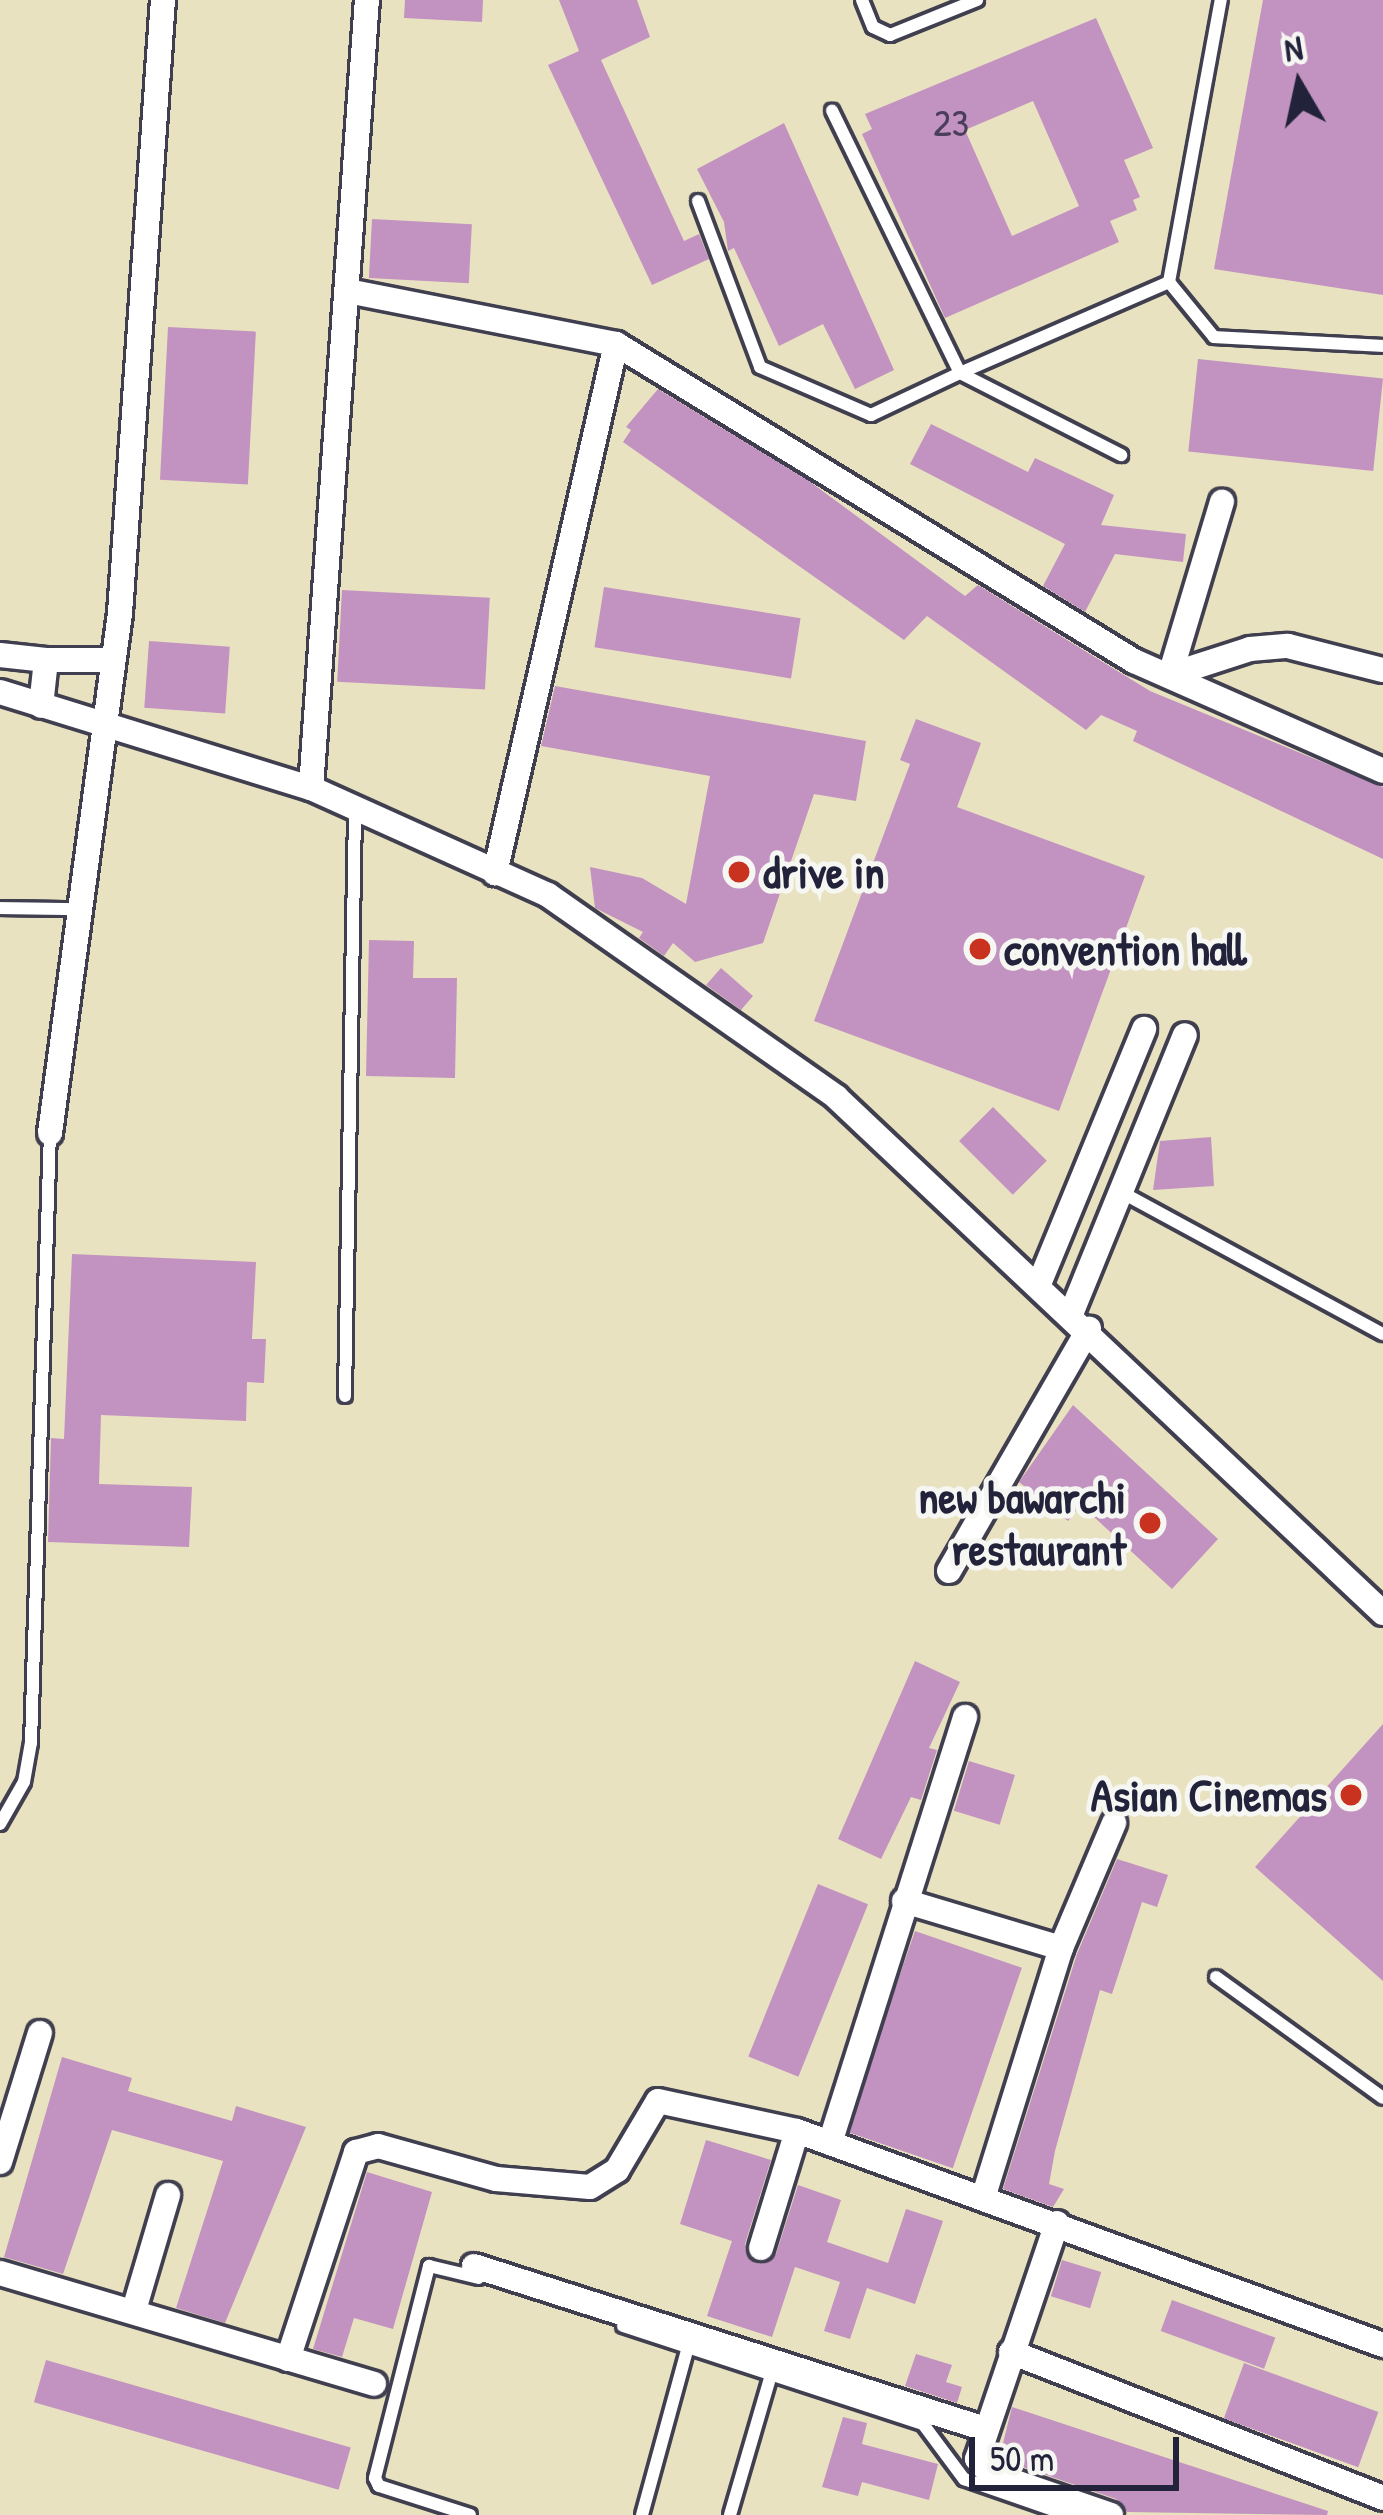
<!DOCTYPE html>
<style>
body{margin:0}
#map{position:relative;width:1383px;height:2515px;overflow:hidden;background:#e9e2c0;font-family:"Patrick Hand",sans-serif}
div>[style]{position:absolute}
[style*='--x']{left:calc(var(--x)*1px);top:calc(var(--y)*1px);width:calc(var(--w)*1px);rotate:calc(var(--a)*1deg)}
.building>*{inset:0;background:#c293c0;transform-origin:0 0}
.roads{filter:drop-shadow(3px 0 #403f4f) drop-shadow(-3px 0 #403f4f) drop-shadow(0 3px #403f4f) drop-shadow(0 -3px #403f4f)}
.service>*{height:12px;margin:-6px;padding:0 6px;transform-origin:6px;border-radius:6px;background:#fff}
.minor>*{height:24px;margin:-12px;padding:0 12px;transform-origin:12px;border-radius:12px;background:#fff}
.dots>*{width:33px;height:33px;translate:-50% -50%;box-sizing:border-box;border:6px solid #f6f6f2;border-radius:50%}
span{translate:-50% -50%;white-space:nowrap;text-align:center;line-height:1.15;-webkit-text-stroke:10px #f6f6f2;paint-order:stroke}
.number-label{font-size:39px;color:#4a3e5c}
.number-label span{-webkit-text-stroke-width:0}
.poi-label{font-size:45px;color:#22223b;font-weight:700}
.left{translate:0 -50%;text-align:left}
.right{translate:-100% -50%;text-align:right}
.north{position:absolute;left:1239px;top:24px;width:120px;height:120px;-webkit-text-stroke:9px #f6f6f2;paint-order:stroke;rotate:351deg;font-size:33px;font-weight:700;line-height:48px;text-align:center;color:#22223b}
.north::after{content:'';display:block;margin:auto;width:42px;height:54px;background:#22223b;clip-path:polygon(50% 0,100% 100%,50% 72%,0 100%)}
.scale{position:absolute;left:969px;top:2437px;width:210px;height:54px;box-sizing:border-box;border:6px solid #22223b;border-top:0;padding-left:15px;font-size:36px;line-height:42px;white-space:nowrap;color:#22223b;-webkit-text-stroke:9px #f6f6f2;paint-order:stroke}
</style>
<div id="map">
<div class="building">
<i style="clip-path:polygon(405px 0,483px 0,482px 22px,404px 18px)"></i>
<i style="clip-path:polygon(559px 0,637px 0,650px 37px,601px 60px,684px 241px,699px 234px,709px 259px,652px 285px,548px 65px,579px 51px)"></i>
<i style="clip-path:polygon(1263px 0,1383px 0,1383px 295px,1214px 269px)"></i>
<i style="clip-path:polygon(evenodd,1096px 18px,1153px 148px,1124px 160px,1140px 197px,1133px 200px,1137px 210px,1110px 221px,1119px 242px,945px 318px,862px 134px,872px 129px,865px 114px,1096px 18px,1033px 101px,1079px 206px,1012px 236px,965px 130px,1033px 101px)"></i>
<i style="clip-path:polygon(784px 123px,894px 370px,855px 389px,823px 324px,779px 346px,734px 248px,728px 251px,724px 222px,697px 169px)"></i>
<i style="left:372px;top:219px;width:100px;height:59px;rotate:3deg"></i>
<i style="left:168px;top:327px;width:88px;height:153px;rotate:3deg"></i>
<i style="left:1198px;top:359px;width:186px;height:93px;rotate:6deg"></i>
<i style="clip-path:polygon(658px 389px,809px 481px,965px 596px,978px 585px,1150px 691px,1383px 787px,1383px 859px,1133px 741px,1137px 731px,1101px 715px,1086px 730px,927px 616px,904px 640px,623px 442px,631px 430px,626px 427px)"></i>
<i style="clip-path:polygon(931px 424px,1028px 472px,1035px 458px,1114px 495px,1101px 525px,1186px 534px,1183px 562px,1115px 554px,1085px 612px,1043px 586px,1065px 544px,910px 464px)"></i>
<i style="left:604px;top:587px;width:199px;height:61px;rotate:9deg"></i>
<i style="left:342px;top:590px;width:148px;height:92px;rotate:3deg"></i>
<i style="left:149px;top:641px;width:81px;height:67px;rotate:4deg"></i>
<i style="clip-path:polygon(555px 686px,866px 741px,856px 801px,814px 794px,763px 943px,695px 962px,673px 943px,664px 956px,639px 938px,643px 932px,595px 908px,590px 867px,642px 878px,686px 904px,710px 776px,541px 746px)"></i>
<i style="clip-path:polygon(916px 719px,981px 743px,957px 807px,1145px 876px,1059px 1111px,814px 1021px,910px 764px,900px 760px)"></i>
<i style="clip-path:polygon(369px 940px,414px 941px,413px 978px,457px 978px,455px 1078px,366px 1076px)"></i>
<i style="clip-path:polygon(721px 968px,753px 996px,741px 1010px,706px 985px)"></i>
<i style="left:993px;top:1107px;width:76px;height:48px;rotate:45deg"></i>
<i style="clip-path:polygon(1211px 1137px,1214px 1186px,1153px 1190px,1160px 1141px)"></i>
<i style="clip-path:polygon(72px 1254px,256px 1262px,252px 1339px,266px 1339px,264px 1383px,247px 1382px,246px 1421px,101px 1415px,99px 1484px,192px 1487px,189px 1547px,48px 1542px,51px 1438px,64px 1439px)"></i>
<i style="clip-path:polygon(1073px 1405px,1218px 1539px,1172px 1589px,1081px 1505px,1068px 1521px,1019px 1482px)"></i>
<i style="clip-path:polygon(915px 1661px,960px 1682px,929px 1748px,937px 1750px,921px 1800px,911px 1797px,881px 1859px,838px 1839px)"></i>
<i style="clip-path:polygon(1383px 1724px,1383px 1981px,1255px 1867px)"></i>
<i style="left:969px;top:1761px;width:48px;height:52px;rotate:17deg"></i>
<i style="clip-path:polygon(1117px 1859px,1168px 1875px,1157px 1907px,1142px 1902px,1112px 1994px,1100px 1990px,1055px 2151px,1049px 2184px,1064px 2189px,1053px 2207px,1003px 2189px,1077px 1954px)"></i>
<i style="left:818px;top:1884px;width:54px;height:186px;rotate:22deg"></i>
<i style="left:915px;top:1931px;width:113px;height:212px;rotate:19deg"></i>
<i style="clip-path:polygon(62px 2057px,132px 2078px,128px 2091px,232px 2121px,236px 2106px,306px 2127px,225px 2323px,176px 2308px,223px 2161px,112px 2130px,63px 2274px,4px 2257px)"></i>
<i style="clip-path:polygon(706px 2140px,771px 2160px,745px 2244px,755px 2263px,776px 2254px,798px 2185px,841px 2200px,827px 2242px,888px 2263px,906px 2209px,943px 2221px,915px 2304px,867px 2288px,850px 2339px,824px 2331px,840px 2282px,795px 2267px,772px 2337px,707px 2316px,732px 2241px,680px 2224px)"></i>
<i style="clip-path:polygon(367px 2172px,432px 2192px,393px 2329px,354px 2318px,342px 2357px,313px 2349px)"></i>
<i style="left:1062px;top:2260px;width:41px;height:38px;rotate:17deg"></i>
<i style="left:1172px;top:2300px;width:110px;height:33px;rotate:20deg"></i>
<i style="clip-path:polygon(916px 2354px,952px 2365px,946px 2382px,962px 2387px,957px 2403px,905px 2386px)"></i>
<i style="left:46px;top:2360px;width:317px;height:44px;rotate:16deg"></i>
<i style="left:1244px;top:2363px;width:143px;height:59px;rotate:20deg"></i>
<i style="clip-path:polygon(1012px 2407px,1328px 2511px,1327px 2515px,1127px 2512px,1116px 2499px,999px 2459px)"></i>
<i style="clip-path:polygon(843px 2417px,867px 2423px,862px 2444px,938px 2464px,929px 2500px,862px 2482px,858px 2496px,822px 2487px)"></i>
</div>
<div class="roads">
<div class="service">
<i style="--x:862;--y:0;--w:29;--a:68"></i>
<i style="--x:873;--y:27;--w:19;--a:25"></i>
<i style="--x:890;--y:35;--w:94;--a:-21.9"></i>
<i style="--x:698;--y:201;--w:177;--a:69.5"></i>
<i style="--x:760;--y:367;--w:121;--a:23.4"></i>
<i style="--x:871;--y:415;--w:98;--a:-25.3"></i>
<i style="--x:960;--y:373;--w:292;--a:-116"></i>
<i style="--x:1169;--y:282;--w:287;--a:-79.6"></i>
<i style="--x:960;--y:373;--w:228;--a:-23.5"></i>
<i style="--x:1169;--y:282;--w:71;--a:50.7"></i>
<i style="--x:1214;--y:337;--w:169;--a:3"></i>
<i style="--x:960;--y:373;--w:181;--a:27"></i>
<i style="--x:0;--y:908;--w:75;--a:0.8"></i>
<i style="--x:1121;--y:1192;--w:298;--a:28.5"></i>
<i style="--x:345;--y:1396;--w:587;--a:-89.02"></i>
<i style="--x:0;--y:1824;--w:48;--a:-60.3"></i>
<i style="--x:24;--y:1782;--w:40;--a:-80"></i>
<i style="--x:31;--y:1743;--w:610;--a:-88.22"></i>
<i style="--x:1216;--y:1977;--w:206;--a:35.9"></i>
<i style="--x:623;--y:2326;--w:316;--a:18.1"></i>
<i style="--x:923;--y:2424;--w:69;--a:53.3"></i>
<i style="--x:964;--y:2479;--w:110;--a:19.1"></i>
<i style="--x:470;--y:2515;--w:96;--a:-162.3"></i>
<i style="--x:379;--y:2486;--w:9;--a:-117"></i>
<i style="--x:375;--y:2478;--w:219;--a:-75.7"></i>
<i style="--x:429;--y:2266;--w:51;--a:13.5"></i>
<i style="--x:642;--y:2515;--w:174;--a:-74.7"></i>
<i style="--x:730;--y:2515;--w:146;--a:-73.7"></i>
</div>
<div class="minor">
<i style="--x:348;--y:291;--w:273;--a:11.2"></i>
<i style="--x:616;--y:344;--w:543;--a:102.88"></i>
<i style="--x:616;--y:344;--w:607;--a:31.47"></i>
<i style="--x:1134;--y:661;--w:272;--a:23.8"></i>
<i style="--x:0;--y:655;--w:46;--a:6.2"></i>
<i style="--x:46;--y:660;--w:46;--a:96.2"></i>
<i style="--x:46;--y:660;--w:66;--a:0"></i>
<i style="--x:1170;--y:675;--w:84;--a:-18"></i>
<i style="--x:1250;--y:649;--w:38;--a:-5"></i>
<i style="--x:1288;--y:646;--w:98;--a:14.2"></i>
<i style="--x:1170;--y:675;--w:181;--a:-73.3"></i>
<i style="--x:0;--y:692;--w:325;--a:17.2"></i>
<i style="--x:311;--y:788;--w:260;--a:24.3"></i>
<i style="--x:548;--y:895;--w:352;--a:35"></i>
<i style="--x:836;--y:1097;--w:752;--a:43.33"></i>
<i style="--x:311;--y:788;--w:790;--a:-85.94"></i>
<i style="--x:50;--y:1133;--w:525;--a:-82.33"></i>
<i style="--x:120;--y:613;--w:615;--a:-85.99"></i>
<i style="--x:1039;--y:1284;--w:276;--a:-67.6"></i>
<i style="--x:1071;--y:1314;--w:301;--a:-67.8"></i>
<i style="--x:949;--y:1571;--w:280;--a:-60"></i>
<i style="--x:904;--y:1901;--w:164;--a:16.7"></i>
<i style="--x:830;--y:2143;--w:447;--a:-72.4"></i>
<i style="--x:0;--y:2162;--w:135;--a:-72.8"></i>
<i style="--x:984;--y:2195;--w:259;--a:-72.7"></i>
<i style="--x:1061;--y:1948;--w:136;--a:-67"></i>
<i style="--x:1057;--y:2223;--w:249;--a:108.7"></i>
<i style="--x:977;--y:2459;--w:18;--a:49"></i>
<i style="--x:989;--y:2473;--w:129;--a:19"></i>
<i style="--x:761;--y:2248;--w:122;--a:-72.9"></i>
<i style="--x:474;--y:2266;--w:533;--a:17.69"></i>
<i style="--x:0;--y:2273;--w:390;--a:16.5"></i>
<i style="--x:134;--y:2310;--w:120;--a:-73.5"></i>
<i style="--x:1011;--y:2352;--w:400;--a:21.4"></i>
<i style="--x:288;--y:2359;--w:218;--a:-71.8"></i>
<i style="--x:356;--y:2152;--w:23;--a:-15"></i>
<i style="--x:378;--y:2146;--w:123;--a:15.6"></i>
<i style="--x:496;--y:2179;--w:94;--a:4.9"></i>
<i style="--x:590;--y:2187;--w:32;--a:-32"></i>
<i style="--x:617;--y:2170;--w:80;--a:-59.3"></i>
<i style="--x:658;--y:2101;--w:142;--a:12.2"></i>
<i style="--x:797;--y:2131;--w:624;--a:20.06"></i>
</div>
</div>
<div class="dots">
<i style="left:739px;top:872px;background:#c8321e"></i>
<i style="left:980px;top:949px;background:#c8321e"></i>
<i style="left:1150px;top:1523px;background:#c8321e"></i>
<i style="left:1351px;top:1795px;background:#c8321e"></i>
</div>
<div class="number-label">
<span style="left:951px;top:122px">23</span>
</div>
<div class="poi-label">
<span class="left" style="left:763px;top:872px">drive in</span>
<span class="left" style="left:1004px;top:949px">convention hall</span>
<span class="right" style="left:1126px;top:1523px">new bawarchi<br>restaurant</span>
<span class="right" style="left:1327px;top:1795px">Asian Cinemas</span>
</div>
<div class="north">N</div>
<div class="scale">50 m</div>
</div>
